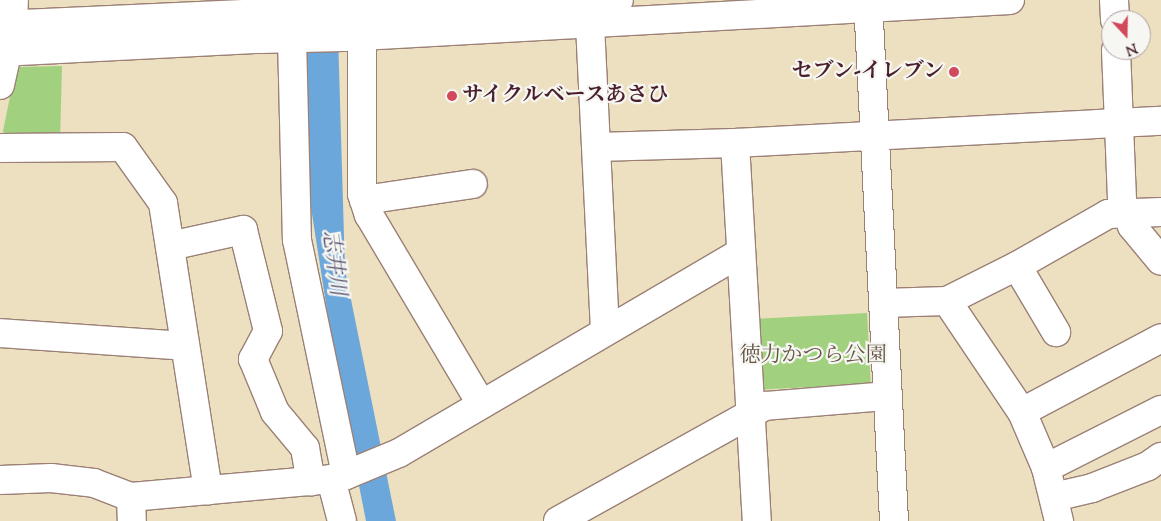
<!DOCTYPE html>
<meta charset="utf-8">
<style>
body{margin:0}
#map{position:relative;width:1161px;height:521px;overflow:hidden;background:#ece0c0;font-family:"Sorts Mill Goudy","Noto Serif JP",serif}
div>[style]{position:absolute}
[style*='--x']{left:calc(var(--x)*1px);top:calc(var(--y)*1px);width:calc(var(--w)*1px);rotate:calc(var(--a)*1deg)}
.green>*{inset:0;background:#a1d17f;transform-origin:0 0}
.water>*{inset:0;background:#6ca7dc}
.roads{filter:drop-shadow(1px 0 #9b8076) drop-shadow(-1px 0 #9b8076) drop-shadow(0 1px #9b8076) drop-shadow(0 -1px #9b8076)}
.minor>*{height:28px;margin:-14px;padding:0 14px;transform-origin:14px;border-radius:14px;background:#fff}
.dots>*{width:14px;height:14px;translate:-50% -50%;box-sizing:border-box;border:2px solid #f6f6f2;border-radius:50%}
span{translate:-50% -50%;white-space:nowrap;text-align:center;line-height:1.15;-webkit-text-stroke:4.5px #f6f6f2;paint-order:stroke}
.poi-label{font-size:21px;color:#4a1f2b;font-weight:700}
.right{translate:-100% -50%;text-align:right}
.left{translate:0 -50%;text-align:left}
.park-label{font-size:21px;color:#645444}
.water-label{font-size:22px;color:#585572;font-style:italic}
.north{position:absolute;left:1101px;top:10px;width:50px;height:50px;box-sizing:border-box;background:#f6f6f2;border:1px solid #b1a0a2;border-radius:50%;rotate:159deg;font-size:14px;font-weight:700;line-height:20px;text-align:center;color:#4a1f2b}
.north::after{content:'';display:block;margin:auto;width:18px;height:22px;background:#d1495b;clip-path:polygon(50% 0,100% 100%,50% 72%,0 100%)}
</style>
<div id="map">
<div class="green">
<i style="clip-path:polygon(62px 66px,60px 142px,10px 144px,3px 131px,16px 67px)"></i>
<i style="left:867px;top:313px;width:71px;height:112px;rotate:87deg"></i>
</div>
<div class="water">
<i style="clip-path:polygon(305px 0,337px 0,345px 270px,396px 521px,366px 521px,337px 374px,310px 201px)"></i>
</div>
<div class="roads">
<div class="minor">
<i style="--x:868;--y:0;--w:522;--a:87.14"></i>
<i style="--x:1114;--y:0;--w:20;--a:87"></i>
<i style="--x:589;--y:4;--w:326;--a:87.2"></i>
<i style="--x:362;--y:19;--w:175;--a:90"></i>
<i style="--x:362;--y:194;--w:22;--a:72"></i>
<i style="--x:369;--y:215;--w:220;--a:59.3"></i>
<i style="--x:0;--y:25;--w:260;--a:-2.6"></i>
<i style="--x:260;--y:13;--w:239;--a:-1.4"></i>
<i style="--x:499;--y:7;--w:120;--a:-3.3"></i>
<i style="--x:292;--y:38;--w:202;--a:88.6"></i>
<i style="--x:297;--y:240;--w:240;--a:78.2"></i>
<i style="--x:1116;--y:50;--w:151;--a:87.7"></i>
<i style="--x:1122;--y:201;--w:27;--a:68"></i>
<i style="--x:1132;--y:226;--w:45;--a:50.4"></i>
<i style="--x:0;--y:52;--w:260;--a:-2.9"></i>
<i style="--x:260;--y:39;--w:83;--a:-1.4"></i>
<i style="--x:343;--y:37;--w:668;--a:-3.18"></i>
<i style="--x:0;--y:85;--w:60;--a:-77.6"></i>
<i style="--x:13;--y:26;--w:26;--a:-88"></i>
<i style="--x:735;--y:143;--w:379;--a:86.7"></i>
<i style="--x:597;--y:147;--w:138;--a:-1.7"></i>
<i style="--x:735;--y:143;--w:427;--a:-3"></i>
<i style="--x:0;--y:148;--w:123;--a:-0.5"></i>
<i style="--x:123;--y:147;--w:69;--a:54.5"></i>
<i style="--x:163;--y:203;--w:291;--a:81.1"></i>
<i style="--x:364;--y:200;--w:110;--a:-8.4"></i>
<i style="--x:170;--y:246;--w:75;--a:-12.4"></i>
<i style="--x:243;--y:230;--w:104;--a:76.1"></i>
<i style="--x:268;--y:331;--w:32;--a:118"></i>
<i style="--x:253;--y:359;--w:57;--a:67.5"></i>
<i style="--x:275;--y:412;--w:47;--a:50.2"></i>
<i style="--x:305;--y:448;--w:34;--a:80"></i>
<i style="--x:1017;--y:266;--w:77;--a:59.4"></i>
<i style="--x:947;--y:301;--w:134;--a:56"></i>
<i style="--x:1022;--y:412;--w:61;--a:66.8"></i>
<i style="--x:1046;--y:468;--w:55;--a:76.2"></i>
<i style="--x:883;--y:303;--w:64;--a:-1.8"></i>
<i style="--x:947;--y:301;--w:78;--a:-26.6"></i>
<i style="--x:1017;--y:266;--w:105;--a:-29.7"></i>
<i style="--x:1108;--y:214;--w:53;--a:-2.2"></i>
<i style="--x:0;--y:333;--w:185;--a:4"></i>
<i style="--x:1022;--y:412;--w:157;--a:-28"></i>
<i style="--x:1046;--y:468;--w:129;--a:-26.8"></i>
<i style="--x:331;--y:479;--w:43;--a:75.3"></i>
<i style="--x:0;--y:480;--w:51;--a:-2.2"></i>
<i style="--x:51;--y:478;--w:43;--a:6.6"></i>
<i style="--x:94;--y:483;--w:40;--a:21"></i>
<i style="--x:131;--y:497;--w:24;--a:88"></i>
<i style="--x:131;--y:497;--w:201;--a:-5.1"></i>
<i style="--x:331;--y:479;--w:16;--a:-15"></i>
<i style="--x:346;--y:475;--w:57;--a:-22.5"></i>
<i style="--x:399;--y:453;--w:395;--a:-30.4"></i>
<i style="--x:1054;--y:497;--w:39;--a:-13"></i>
<i style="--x:1092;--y:488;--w:60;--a:-21.4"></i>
<i style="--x:1148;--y:466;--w:16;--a:-35"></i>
<i style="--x:558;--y:521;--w:237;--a:-29.1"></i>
<i style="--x:765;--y:406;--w:122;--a:-4.7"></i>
</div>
</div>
<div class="dots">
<i style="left:954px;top:72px;background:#d1495b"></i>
<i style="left:452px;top:96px;background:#d1495b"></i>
</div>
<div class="poi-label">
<span class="right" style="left:944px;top:72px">セブン-イレブン</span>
<span class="left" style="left:462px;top:96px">サイクルベースあさひ</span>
</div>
<div class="park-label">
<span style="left:813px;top:356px">徳力かつら公園</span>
</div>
<div class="water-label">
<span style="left:332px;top:263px;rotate:83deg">志井川</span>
</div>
<div class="north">N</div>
</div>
